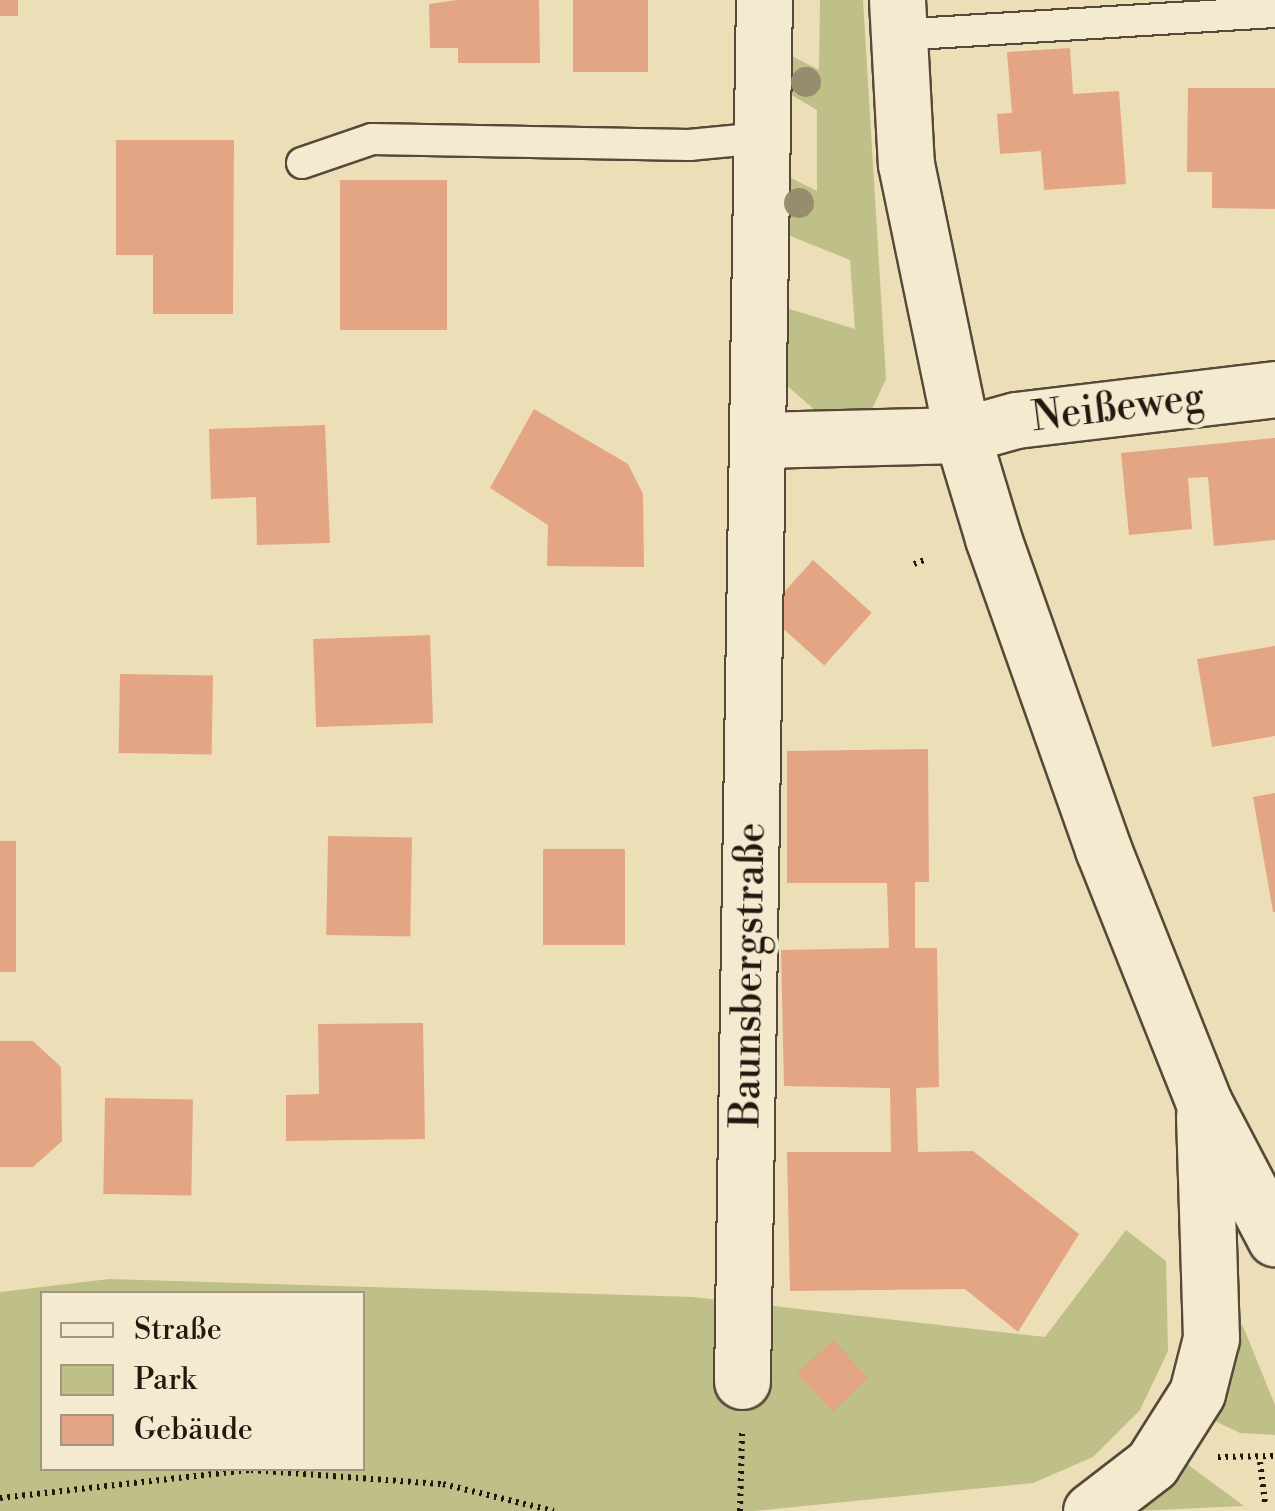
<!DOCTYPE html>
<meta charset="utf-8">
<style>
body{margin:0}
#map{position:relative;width:1275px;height:1511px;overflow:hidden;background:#ecdeb6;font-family:"Libre Bodoni",serif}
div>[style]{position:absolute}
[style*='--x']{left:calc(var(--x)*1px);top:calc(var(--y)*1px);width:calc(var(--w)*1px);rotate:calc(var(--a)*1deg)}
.green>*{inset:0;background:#bfbf88}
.building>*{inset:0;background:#e4a585;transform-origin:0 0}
.path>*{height:6px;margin-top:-3px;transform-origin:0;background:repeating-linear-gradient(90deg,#241710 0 2.5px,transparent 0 7.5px)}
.roads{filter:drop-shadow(2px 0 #56493a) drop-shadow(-2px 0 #56493a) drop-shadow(0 2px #56493a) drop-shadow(0 -2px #56493a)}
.service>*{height:30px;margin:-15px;padding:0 15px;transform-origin:15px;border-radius:15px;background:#f3ead0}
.minor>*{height:55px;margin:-27.5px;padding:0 27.5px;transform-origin:27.5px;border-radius:27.5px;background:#f3ead0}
.secondary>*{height:55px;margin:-27.5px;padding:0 27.5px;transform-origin:27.5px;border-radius:27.5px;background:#f3ead0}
.trees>*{width:30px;height:30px;margin:-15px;border-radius:50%;background:#978c6e}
span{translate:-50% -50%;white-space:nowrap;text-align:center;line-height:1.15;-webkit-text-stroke:9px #f3ead0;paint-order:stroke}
.street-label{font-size:40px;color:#241710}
.legend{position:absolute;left:40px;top:1291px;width:325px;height:180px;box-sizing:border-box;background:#f3ead0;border:2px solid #a09683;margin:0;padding:12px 18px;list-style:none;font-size:30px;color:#241710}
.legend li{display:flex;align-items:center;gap:20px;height:50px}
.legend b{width:50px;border:2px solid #a09683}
</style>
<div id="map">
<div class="green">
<i style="clip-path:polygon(820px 0,863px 0,886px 379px,870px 413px,824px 418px,785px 384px,783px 307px,855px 329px,850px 260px,783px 233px,783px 174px,817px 191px,817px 110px,783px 90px,786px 53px,819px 70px)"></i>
<i style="clip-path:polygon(evenodd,1126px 1230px,1166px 1261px,1168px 1351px,1140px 1410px,1093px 1457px,1033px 1483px,754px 1511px,0 1511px,0 1292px,109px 1279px,693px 1297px,1045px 1337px,1126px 1230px,42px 1294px,362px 1294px,362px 1468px,42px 1468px,42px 1294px)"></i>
<i style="clip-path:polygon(1242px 1324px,1275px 1405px,1275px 1435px,1240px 1433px,1213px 1420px)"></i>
<i style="clip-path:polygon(1183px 1461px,1244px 1506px,1133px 1511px)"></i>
</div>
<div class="building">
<i style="left:0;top:0;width:18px;height:16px"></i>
<i style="clip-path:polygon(457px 0,539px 0,540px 63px,458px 63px,458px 48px,430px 48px,429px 4px)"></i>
<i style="left:573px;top:0;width:75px;height:72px"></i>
<i style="clip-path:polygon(1070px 48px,1073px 94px,1119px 91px,1126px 184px,1044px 190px,1041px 151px,1000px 154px,997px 114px,1012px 113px,1007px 52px)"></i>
<i style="clip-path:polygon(1188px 88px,1275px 88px,1275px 209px,1212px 208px,1212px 172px,1187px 172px)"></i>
<i style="clip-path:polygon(116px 140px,234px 140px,233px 314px,153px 314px,153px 255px,116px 255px)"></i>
<i style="left:340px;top:180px;width:107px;height:150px"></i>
<i style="clip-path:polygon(534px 409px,628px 464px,643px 494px,644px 567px,547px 566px,548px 525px,490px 488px)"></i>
<i style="clip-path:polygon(325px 425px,330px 543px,257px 545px,256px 497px,211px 499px,209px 429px)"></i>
<i style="clip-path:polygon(1275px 438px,1275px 540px,1214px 546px,1208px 477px,1188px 478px,1192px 529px,1129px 535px,1121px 453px)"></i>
<i style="left:813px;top:560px;width:79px;height:71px;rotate:42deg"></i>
<i style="left:430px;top:635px;width:88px;height:117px;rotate:88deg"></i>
<i style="clip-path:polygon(1275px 646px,1275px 736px,1212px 747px,1197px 659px)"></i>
<i style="left:120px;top:674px;width:93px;height:79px;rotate:1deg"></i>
<i style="clip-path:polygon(928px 749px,929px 882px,915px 882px,915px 948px,937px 948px,939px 1087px,916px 1088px,918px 1152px,973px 1151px,1079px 1234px,1018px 1332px,965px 1289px,790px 1291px,787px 1152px,891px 1152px,890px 1088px,784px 1086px,781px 950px,889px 948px,887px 883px,787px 883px,787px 751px)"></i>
<i style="clip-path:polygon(1275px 793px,1275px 912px,1273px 912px,1253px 797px)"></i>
<i style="left:328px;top:836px;width:84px;height:99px;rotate:1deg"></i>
<i style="left:0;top:841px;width:16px;height:131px"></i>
<i style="left:543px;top:849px;width:82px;height:96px"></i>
<i style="clip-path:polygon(423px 1023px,425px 1139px,286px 1141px,286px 1095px,319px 1094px,318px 1024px)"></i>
<i style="clip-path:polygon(0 1041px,33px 1041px,61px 1067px,62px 1141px,33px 1167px,0 1167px)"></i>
<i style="left:105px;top:1098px;width:88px;height:96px;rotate:1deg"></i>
<i style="left:833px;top:1340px;width:52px;height:49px;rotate:47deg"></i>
</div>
<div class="path">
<i style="--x:914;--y:564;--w:14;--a:-21"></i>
<i style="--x:1218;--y:1457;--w:57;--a:-1"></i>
<i style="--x:1260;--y:1462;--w:41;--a:83"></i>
<i style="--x:0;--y:1498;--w:253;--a:-6.4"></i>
<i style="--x:251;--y:1470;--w:193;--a:4.2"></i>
<i style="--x:443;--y:1484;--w:114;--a:13.7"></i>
<i style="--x:740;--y:1511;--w:79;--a:-88.5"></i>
</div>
<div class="roads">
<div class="service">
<i style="--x:898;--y:35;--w:378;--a:-3.5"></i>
<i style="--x:302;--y:163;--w:74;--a:-18.9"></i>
<i style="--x:372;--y:139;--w:317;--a:1.1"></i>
<i style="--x:689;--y:145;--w:73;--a:-5.5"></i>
</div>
<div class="minor">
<i style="--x:759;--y:440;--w:203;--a:-1.4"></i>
<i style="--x:962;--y:435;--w:56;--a:-15.5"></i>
<i style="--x:1016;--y:420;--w:261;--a:-6.8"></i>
<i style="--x:742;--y:1381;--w:1381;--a:-89.09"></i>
</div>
<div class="secondary">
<i style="--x:897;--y:0;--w:164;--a:86.9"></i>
<i style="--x:906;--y:164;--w:277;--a:78.3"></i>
<i style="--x:962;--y:435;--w:108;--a:73.2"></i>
<i style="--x:993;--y:538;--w:330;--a:70.5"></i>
<i style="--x:1103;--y:849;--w:273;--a:68.3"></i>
<i style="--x:1204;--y:1103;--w:153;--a:62.3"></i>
<i style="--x:1091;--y:1511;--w:77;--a:-37.6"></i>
<i style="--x:1152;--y:1464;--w:84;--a:-57.6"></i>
<i style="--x:1197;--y:1393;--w:57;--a:-75.7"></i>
<i style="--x:1211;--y:1338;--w:222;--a:-91.8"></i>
</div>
</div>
<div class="trees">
<i style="left:806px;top:82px"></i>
<i style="left:799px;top:203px"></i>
</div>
<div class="street-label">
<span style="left:1118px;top:408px;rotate:-7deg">Neißeweg</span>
<span style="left:749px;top:975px;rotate:-89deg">Baunsbergstraße</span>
</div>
<ul class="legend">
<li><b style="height:12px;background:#f3ead0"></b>Straße</li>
<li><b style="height:28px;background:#bfbf88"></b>Park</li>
<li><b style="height:28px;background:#e4a585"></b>Gebäude</li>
</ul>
</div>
